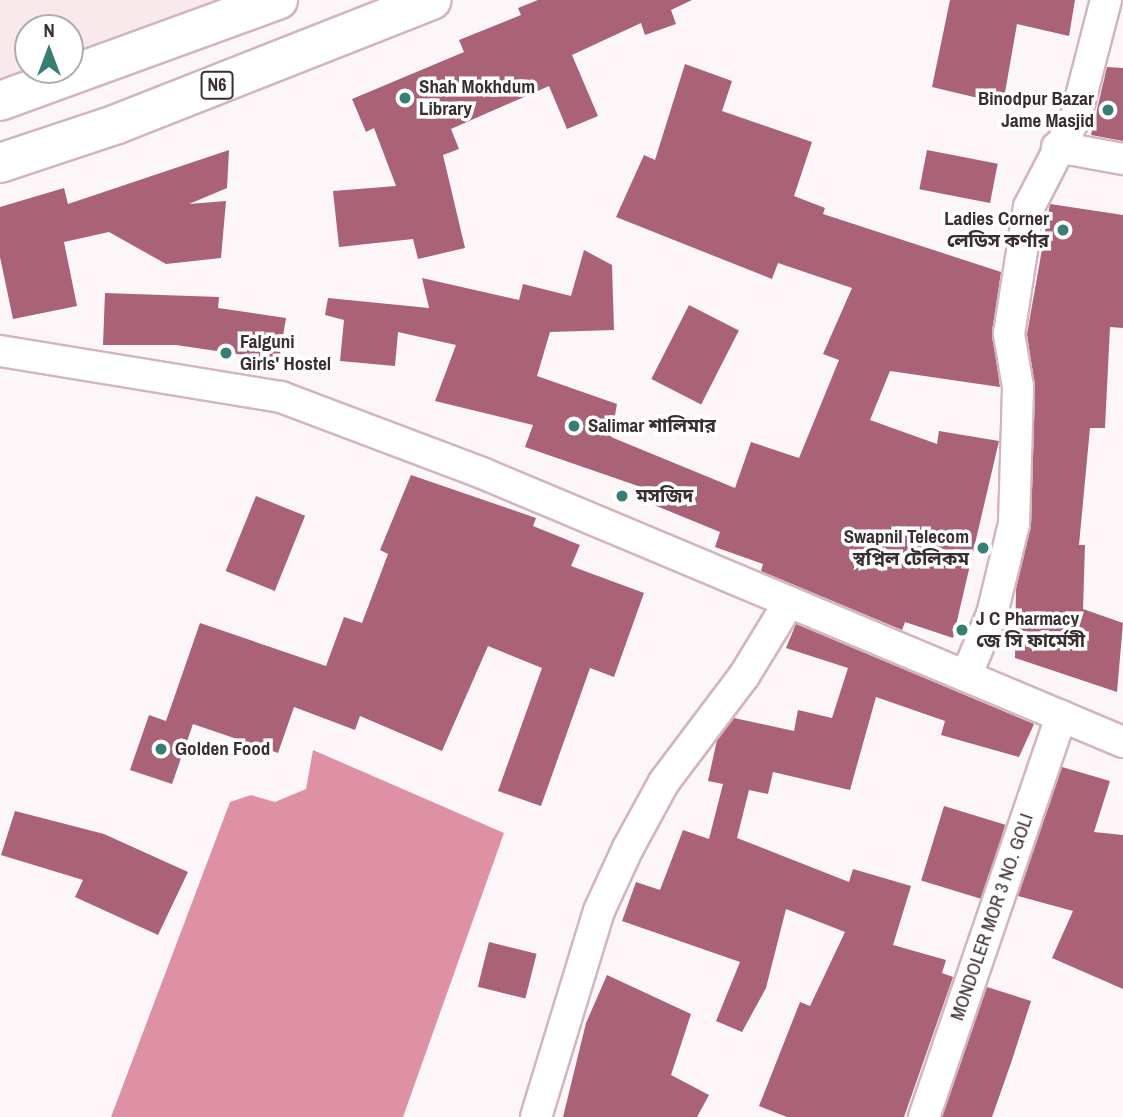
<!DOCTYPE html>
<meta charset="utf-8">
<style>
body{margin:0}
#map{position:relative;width:1123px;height:1117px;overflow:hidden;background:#fcf6f8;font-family:"Archivo Narrow","Noto Sans Bengali",sans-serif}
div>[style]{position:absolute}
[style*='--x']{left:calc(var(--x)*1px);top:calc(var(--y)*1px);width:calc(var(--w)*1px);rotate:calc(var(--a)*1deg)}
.built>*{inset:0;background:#f8e9ec}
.water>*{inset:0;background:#de91a5}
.building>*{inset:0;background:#aa6276;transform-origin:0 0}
.roads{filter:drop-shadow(2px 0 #d3b6bd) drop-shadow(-2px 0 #d3b6bd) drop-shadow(0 2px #d3b6bd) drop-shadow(0 -2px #d3b6bd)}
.minor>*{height:30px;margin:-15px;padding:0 15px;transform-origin:15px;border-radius:15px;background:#fff}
.trunk>*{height:38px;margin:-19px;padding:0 19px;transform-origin:19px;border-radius:19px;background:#fff}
.dots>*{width:19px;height:19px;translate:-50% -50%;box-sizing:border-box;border:4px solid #fff;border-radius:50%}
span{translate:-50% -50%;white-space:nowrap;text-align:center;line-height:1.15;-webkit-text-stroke:7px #fff;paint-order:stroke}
.shield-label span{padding:2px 5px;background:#fff;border:2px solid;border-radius:5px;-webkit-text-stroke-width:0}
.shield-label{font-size:18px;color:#392e30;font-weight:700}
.poi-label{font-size:19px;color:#392e30;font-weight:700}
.left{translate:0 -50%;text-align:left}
.right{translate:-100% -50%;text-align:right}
.street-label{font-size:19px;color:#392e30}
.north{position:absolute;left:14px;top:14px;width:70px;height:70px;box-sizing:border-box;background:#fff;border:2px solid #b0abac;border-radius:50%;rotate:0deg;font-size:19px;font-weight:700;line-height:28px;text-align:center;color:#392e30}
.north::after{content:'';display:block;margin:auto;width:24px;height:32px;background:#387e74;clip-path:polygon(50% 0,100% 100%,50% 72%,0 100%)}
</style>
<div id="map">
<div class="built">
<i style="clip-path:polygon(0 0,221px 0,70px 59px,70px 28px,28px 28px,28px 70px,42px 70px,0 85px)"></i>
</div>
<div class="water">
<i style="clip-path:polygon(313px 750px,504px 833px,403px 1117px,111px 1117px,230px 802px,251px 795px,275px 802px,306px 789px)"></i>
</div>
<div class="building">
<i style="clip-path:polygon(538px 0,692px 0,671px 10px,676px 24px,645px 35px,641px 23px,572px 55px,598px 116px,567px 129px,549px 86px,451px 129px,459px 149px,443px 155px,465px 248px,418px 259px,413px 239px,339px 247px,333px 191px,396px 186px,374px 128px,366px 132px,352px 99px,464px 52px,459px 40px,521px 15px,518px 8px)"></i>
<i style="clip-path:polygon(950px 0,1075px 0,1069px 36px,1017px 24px,1003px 104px,932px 87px)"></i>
<i style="clip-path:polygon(685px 64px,732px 81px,722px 111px,812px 142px,794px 196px,825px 208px,823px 214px,1001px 272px,992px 332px,1000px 387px,890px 371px,870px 420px,937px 444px,939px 431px,999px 441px,953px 638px,905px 622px,902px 630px,761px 571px,763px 564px,715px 547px,720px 532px,637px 498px,641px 487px,525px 447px,533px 425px,435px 401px,456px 345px,398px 332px,395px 366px,340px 361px,344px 320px,325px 315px,328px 298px,429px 308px,422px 278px,519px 300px,523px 284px,571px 296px,584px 250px,612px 265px,614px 330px,550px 332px,537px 376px,617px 404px,611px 437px,735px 488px,751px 442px,799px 458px,839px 360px,823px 354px,852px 288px,778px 263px,772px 279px,616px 217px,644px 155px,655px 160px)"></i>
<i style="clip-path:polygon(1107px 67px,1123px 68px,1123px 141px,1091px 135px)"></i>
<i style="clip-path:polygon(229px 150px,227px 188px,189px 204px,226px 201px,221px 258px,166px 264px,109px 232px,64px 242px,77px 306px,13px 319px,0 257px,0 207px,64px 188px,68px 204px)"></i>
<i style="left:927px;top:150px;width:72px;height:40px;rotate:11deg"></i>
<i style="clip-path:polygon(1050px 204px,1123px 215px,1123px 328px,1110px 327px,1105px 428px,1090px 428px,1079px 545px,1085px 545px,1083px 609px,1123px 623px,1117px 692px,1015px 658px,1016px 589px,1031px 525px,1035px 387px,1027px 334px)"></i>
<i style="clip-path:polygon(105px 293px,219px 297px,218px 308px,286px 318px,279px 360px,176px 345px,103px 345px)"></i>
<i style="left:689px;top:305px;width:56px;height:83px;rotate:27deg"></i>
<i style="clip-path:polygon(411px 475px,536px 518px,533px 526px,580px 545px,571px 566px,644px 593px,614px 677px,590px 668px,541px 806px,498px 791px,542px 668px,488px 646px,442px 751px,360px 716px,355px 730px,294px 707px,278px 753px,193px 724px,172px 784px,130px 770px,149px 715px,166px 721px,200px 623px,326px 666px,344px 617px,362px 623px,388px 554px,380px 550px)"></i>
<i style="left:256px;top:496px;width:53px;height:81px;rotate:22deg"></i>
<i style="clip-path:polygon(796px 624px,1034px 724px,1019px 757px,941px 735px,945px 721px,876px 697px,850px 790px,773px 772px,768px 794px,749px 790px,737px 838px,849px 882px,853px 869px,911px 886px,893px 945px,946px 960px,942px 973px,953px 977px,904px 1117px,787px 1117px,759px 1106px,800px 1002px,810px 1006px,845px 932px,786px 909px,766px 988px,742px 1032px,716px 1021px,740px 962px,622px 921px,636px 882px,660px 890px,683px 830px,709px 839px,723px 784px,708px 781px,717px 740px,734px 718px,794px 731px,798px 710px,832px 718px,848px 668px,786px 648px)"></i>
<i style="clip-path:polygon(1062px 767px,1110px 781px,1094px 832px,1123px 835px,1123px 989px,1052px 958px,1073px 911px,1018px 896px)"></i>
<i style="left:944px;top:806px;width:64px;height:78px;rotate:17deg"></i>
<i style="clip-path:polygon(15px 811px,104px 834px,188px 872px,158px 935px,75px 897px,83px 880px,1px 855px)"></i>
<i style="left:489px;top:942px;width:49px;height:46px;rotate:14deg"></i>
<i style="clip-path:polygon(607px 975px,691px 1014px,671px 1075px,709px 1095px,697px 1117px,563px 1117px,586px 1023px)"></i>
<i style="clip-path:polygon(987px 987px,1031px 1001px,1011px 1063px,992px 1117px,942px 1117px)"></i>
</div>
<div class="roads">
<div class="minor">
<i style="--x:1057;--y:147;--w:67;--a:10.3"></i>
<i style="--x:0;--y:351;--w:285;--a:9.3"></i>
<i style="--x:281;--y:397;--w:215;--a:20.7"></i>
<i style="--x:482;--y:473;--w:695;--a:22.77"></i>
<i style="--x:966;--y:676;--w:67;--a:-67.2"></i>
<i style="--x:992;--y:614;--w:93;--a:-76.3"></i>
<i style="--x:1014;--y:524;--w:137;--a:-88.3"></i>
<i style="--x:1018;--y:387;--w:54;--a:-99.6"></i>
<i style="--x:1009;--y:334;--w:129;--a:-81.1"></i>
<i style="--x:1029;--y:207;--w:102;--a:-62.7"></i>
<i style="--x:1076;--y:116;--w:120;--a:-75.5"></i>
<i style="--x:536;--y:1117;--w:215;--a:-73"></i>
<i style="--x:599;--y:911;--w:69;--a:-65.3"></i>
<i style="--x:628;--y:848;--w:75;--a:-61.4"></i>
<i style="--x:664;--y:782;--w:133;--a:-53"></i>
<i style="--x:744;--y:676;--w:84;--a:-58.6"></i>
<i style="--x:924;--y:1117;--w:424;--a:-71.1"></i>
</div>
<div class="trunk">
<i style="--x:0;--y:101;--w:296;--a:-20"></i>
<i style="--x:0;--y:163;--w:123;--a:-18.4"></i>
<i style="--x:117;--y:124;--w:338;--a:-21.5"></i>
</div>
</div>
<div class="dots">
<i style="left:405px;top:98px;background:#387e74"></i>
<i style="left:1108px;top:110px;background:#387e74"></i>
<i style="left:1063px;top:230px;background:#387e74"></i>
<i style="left:226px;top:353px;background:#387e74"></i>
<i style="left:574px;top:426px;background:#387e74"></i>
<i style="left:622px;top:496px;background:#387e74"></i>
<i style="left:983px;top:548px;background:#387e74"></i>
<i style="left:962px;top:630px;background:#387e74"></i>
<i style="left:161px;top:749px;background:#387e74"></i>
</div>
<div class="shield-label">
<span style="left:217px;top:85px">N6</span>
</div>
<div class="poi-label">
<span class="left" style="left:419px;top:98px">Shah Mokhdum<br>Library</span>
<span class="right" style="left:1094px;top:110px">Binodpur Bazar<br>Jame Masjid</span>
<span class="right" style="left:1049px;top:230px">Ladies Corner<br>লেডিস কর্ণার</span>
<span class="left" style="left:240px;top:353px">Falguni<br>Girls' Hostel</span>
<span class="left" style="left:588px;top:426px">Salimar শালিমার</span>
<span class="left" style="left:636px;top:496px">মসজিদ</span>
<span class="right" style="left:969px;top:548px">Swapnil Telecom<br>স্বপ্নিল টেলিকম</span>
<span class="left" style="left:976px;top:630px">J C Pharmacy<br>জে সি ফার্মেসী</span>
<span class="left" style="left:175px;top:749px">Golden Food</span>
</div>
<div class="street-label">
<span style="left:992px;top:917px;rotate:-71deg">MONDOLER MOR 3 NO. GOLI</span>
</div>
<div class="north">N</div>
</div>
